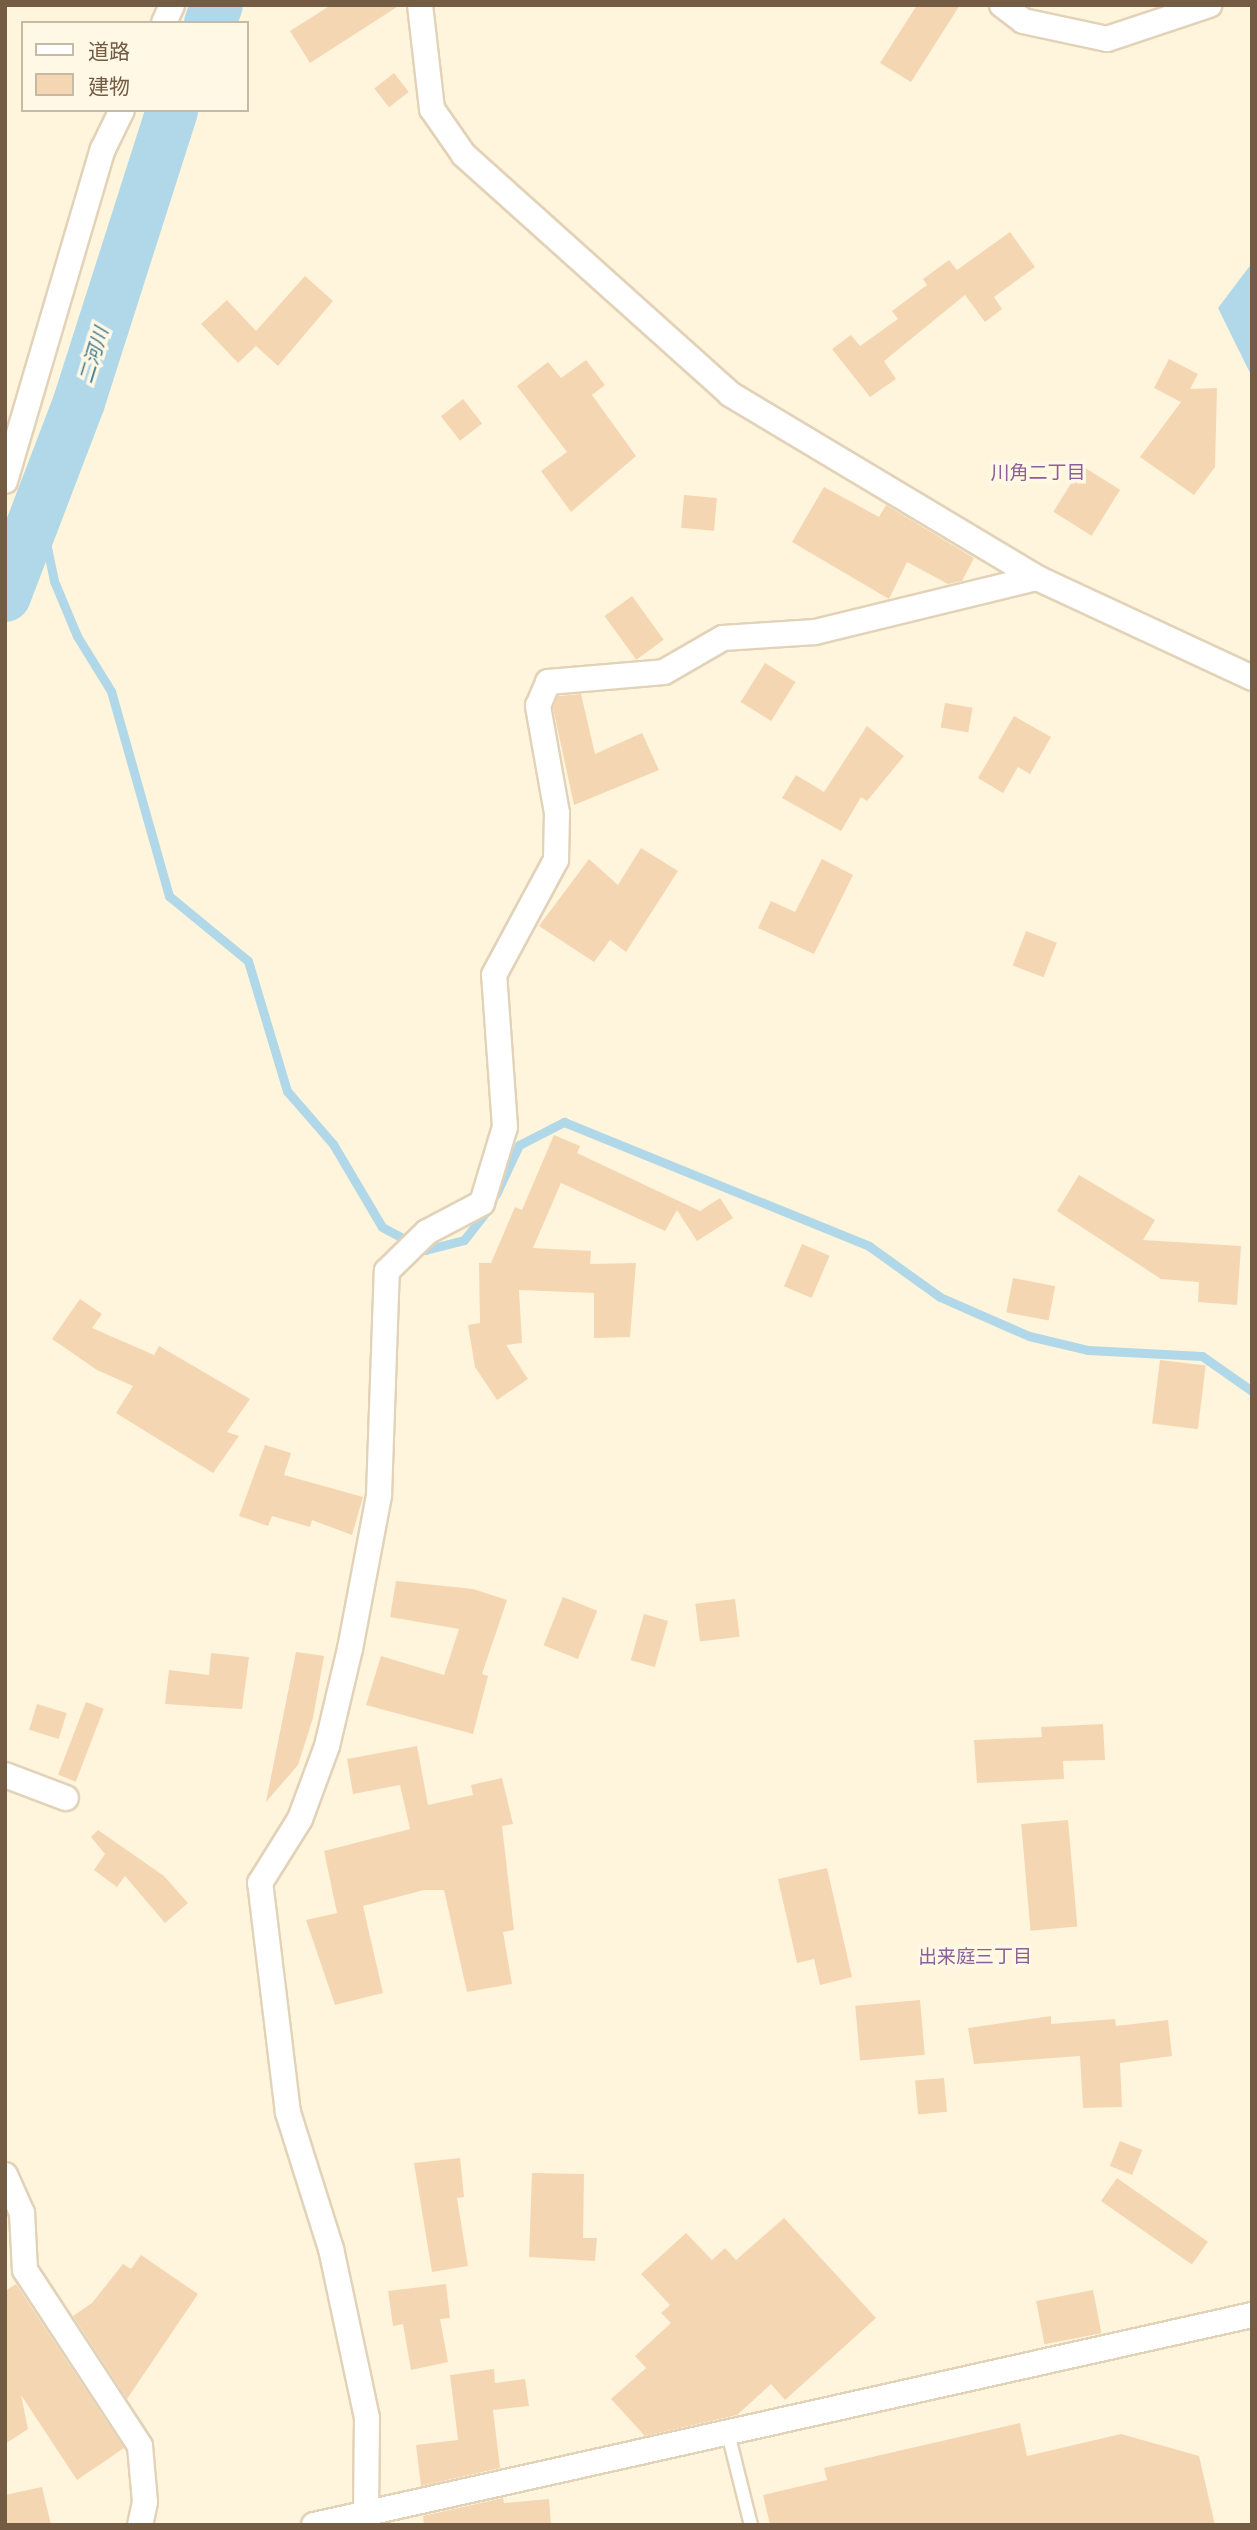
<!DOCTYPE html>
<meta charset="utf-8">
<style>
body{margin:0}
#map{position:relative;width:1257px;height:2530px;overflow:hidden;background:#fef5dc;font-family:Commissioner,"Noto Sans JP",sans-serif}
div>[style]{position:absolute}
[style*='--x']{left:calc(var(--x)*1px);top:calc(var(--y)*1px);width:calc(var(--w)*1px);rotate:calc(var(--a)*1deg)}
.water>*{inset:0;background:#b0d8e8}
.stream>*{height:9px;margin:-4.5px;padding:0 4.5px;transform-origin:4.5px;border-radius:4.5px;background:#b0d8e8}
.river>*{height:52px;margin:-26px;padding:0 26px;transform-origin:26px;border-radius:26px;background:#b0d8e8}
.building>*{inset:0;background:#f5d6b2;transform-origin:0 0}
.roads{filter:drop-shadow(2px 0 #e2d2b8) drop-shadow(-2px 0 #e2d2b8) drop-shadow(0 2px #e2d2b8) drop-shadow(0 -2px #e2d2b8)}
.lane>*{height:12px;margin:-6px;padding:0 6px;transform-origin:6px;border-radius:6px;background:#fff}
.street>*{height:24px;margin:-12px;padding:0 12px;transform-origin:12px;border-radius:12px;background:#fff}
span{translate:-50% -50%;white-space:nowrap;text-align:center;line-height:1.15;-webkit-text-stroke:7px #fff8e4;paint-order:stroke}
.water-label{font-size:19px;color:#3f7891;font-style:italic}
.neighbourhood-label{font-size:19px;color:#8d5f98}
.frame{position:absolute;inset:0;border:7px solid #745c44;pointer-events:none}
.legend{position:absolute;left:21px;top:21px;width:228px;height:91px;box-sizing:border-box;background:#fff8e4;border:2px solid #c7baa4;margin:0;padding:9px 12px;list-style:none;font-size:21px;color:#745c44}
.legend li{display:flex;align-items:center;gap:14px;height:35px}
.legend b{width:35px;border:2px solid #c7baa4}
</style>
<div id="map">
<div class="water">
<i style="clip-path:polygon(1252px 263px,1252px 377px,1218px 308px)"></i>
</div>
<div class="stream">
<i style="--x:39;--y:508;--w:75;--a:78.4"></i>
<i style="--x:54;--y:581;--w:60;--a:67.3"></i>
<i style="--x:77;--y:636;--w:65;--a:58.3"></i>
<i style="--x:111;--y:691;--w:213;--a:74.2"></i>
<i style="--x:169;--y:896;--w:102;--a:39.4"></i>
<i style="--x:248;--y:961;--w:136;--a:73.3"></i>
<i style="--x:287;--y:1091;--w:70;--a:49"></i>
<i style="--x:333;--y:1144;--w:96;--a:59.4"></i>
<i style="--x:382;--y:1227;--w:49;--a:28.1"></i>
<i style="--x:425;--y:1250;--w:40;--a:-14.4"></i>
<i style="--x:464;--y:1240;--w:39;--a:-52"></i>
<i style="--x:496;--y:1194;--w:54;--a:-64.9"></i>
<i style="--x:519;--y:1145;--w:51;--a:-27.1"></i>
<i style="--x:564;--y:1122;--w:329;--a:22.1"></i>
<i style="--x:869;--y:1246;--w:87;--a:35.7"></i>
<i style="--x:940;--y:1297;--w:97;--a:23.7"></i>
<i style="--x:1029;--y:1336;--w:61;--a:13.3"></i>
<i style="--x:1088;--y:1350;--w:114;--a:3"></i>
<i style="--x:1202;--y:1356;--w:61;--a:35"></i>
</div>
<div class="river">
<i style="--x:210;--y:23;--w:19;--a:-69"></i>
<i style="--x:5;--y:596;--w:208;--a:-69.1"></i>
<i style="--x:79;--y:402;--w:306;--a:-72.3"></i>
</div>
<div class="building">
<i style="clip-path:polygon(331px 5px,400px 5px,310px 63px,290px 31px)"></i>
<i style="clip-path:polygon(917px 5px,960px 5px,911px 82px,880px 63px)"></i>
<i style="left:394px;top:73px;width:24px;height:25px;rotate:52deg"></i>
<i style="clip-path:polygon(1010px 232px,1035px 267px,994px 297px,1002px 309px,985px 322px,965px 295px,884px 361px,896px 379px,870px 397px,832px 349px,851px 335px,860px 346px,898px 319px,892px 311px,927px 285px,923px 279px,949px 260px,957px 270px)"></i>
<i style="clip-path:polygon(305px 276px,333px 301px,278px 366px,256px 346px,238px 363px,201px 324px,227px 300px,256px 331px)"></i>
<i style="clip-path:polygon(1169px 359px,1198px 374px,1190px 389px,1217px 388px,1215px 467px,1194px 495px,1140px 457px,1181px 402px,1154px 388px)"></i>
<i style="clip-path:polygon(586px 360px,605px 385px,592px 395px,636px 456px,571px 512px,541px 471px,567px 452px,517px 386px,548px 362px,561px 378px)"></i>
<i style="left:463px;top:399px;width:31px;height:28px;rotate:52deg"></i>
<i style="left:1082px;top:466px;width:45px;height:54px;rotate:32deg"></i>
<i style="clip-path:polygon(824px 487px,879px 517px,886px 505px,974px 558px,962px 581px,948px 584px,907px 562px,889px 599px,792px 542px)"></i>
<i style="left:684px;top:495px;width:33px;height:33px;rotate:5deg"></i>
<i style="left:632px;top:596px;width:54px;height:34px;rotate:54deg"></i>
<i style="left:765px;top:663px;width:36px;height:46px;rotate:32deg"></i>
<i style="clip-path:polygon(581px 694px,595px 754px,642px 733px,659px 770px,574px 805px,553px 708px,558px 696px)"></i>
<i style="left:945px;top:703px;width:28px;height:25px;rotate:10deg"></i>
<i style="clip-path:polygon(1014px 716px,1051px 737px,1030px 774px,1018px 767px,1003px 793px,978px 778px)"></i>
<i style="clip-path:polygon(867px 726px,904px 756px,867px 801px,861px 797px,841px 831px,782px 798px,796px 775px,824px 792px)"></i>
<i style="clip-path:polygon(641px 848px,678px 871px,626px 952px,610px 940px,594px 962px,539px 926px,589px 859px,618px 885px)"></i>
<i style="clip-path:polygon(822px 859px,853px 875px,814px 954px,758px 928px,771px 901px,795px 912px)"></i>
<i style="left:1026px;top:931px;width:33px;height:37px;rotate:21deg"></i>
<i style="clip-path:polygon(554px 1135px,580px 1146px,577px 1153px,700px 1211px,720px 1198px,733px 1218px,697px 1241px,677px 1210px,665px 1231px,561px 1183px,533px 1248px,591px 1251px,590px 1264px,636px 1263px,630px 1337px,594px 1338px,594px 1293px,519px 1290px,522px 1343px,506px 1345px,528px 1379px,497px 1400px,475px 1367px,468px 1325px,480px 1323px,479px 1263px,491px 1263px,515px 1207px,522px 1210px)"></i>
<i style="clip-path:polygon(1079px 1175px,1155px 1220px,1143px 1240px,1241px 1246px,1237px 1305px,1198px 1302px,1199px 1282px,1161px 1279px,1057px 1211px)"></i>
<i style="left:802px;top:1244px;width:30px;height:46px;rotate:23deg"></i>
<i style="left:1013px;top:1278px;width:43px;height:35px;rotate:11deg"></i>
<i style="clip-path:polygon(80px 1299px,102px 1314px,92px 1328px,154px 1355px,159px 1346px,250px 1399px,227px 1432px,239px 1436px,213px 1473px,116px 1413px,133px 1386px,97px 1370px,52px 1339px)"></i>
<i style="left:1160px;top:1360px;width:46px;height:64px;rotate:7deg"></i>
<i style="clip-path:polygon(265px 1445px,291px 1453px,284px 1475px,363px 1497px,352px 1535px,312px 1520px,310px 1527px,272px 1516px,268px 1526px,239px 1516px)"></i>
<i style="clip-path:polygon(396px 1581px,473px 1589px,507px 1600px,482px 1674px,488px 1676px,473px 1734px,366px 1705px,381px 1656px,444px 1675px,459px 1629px,390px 1617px)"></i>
<i style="left:563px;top:1597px;width:37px;height:52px;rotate:22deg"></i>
<i style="left:735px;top:1599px;width:38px;height:40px;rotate:83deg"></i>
<i style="left:644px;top:1614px;width:25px;height:48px;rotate:16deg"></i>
<i style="clip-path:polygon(296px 1652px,324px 1656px,313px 1718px,298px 1765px,266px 1802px)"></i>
<i style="clip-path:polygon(211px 1653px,249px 1657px,242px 1709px,165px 1704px,169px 1670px,209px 1675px)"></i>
<i style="left:86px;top:1702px;width:19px;height:78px;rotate:21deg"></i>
<i style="left:37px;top:1704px;width:31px;height:27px;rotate:17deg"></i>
<i style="clip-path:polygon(1103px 1724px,1105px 1760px,1063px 1761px,1064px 1779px,977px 1783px,974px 1740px,1042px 1737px,1041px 1727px)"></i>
<i style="clip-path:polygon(417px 1746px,428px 1805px,473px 1795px,471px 1785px,502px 1778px,513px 1824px,502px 1826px,514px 1930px,503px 1932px,512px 1984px,467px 1992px,444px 1890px,424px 1890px,363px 1906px,383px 1993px,335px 2005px,306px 1920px,337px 1913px,324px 1851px,410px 1829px,400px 1785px,353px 1794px,347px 1759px)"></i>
<i style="left:1068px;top:1820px;width:107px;height:47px;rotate:85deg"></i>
<i style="clip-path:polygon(98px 1830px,164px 1876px,188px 1903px,165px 1923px,125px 1876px,117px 1887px,94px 1870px,105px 1854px,91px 1837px)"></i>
<i style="clip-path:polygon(827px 1868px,852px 1977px,820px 1985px,814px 1959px,797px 1963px,778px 1879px)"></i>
<i style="left:920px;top:2000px;width:55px;height:65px;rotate:85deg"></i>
<i style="clip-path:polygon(1051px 2016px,1051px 2024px,1115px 2019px,1116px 2026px,1168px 2020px,1172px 2056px,1120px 2063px,1122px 2107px,1083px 2108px,1080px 2056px,974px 2064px,968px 2028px)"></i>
<i style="left:944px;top:2078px;width:34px;height:29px;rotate:85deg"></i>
<i style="left:1120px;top:2141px;width:24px;height:27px;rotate:22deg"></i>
<i style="clip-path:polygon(460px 2158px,464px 2197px,457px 2198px,468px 2266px,432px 2272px,414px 2163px)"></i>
<i style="clip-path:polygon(532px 2173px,584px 2174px,583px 2238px,597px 2238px,595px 2261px,529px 2257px)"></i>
<i style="left:1117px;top:2178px;width:111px;height:28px;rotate:35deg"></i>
<i style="clip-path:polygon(784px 2218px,876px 2318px,785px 2400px,771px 2384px,737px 2415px,645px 2436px,611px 2399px,646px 2368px,635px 2356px,671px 2323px,661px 2313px,670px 2305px,641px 2274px,686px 2233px,712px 2260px,725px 2248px,736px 2260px)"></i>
<i style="clip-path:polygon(141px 2255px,198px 2294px,127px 2399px,73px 2316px,92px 2303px,123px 2264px,131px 2269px)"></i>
<i style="clip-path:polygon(16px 2284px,124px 2448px,77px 2480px,21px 2395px,28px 2429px,5px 2444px,5px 2291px)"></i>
<i style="clip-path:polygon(446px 2284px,450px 2318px,440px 2319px,448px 2362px,411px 2370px,403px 2324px,393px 2326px,388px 2291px)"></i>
<i style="left:1093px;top:2290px;width:44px;height:58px;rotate:79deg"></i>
<i style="clip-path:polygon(494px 2369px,495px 2383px,525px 2379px,529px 2406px,493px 2410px,500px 2468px,421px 2486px,416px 2445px,458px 2440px,450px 2375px)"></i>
<i style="clip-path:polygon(1020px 2423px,1027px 2456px,1121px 2434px,1199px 2456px,1215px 2525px,770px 2525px,763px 2495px,827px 2480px,824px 2468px)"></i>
<i style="clip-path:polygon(42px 2487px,51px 2525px,5px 2525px,5px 2495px)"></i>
<i style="clip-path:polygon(503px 2498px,504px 2503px,549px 2499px,551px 2525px,424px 2525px,423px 2516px)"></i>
</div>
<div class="roads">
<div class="lane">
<i style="--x:728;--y:2433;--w:95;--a:76"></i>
</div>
<div class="street">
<i style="--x:420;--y:5;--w:105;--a:83.4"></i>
<i style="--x:432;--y:109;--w:56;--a:55.2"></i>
<i style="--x:464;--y:155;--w:358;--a:41.9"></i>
<i style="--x:730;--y:394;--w:358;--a:30.9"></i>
<i style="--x:1037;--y:578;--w:237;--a:24.9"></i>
<i style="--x:1002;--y:5;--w:26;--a:37"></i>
<i style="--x:1023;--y:21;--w:86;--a:12.1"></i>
<i style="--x:1107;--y:39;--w:108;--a:-18.4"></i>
<i style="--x:164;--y:23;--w:20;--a:-66"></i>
<i style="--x:5;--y:481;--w:346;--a:-73.6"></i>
<i style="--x:103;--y:149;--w:43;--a:-64"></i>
<i style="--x:5;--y:1775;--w:65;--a:20.7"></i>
<i style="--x:5;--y:2175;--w:42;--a:65.9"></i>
<i style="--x:22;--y:2213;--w:57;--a:87"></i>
<i style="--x:25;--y:2270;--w:210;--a:56.8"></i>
<i style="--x:140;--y:2446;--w:56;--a:84.9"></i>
<i style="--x:145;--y:2502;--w:24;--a:102"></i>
<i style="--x:366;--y:2513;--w:95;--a:-89.4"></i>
<i style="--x:367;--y:2418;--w:173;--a:-102"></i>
<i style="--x:331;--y:2249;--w:143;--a:-107.5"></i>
<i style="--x:288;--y:2113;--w:232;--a:-96.9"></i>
<i style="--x:260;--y:1883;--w:75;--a:-58"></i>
<i style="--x:300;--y:1819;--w:78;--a:-69.7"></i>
<i style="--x:327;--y:1746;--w:100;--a:-76.7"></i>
<i style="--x:350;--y:1649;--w:157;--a:-79.3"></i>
<i style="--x:379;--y:1495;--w:224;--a:-88"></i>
<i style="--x:387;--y:1271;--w:56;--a:-44.3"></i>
<i style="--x:427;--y:1232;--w:62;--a:-27.8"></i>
<i style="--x:482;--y:1203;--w:79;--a:-73.2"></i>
<i style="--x:505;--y:1127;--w:152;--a:-94.1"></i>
<i style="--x:494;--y:975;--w:131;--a:-61.7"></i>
<i style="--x:556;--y:860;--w:47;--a:-88.8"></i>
<i style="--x:557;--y:813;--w:109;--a:-100.1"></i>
<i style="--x:538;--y:706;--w:26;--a:-67"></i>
<i style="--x:548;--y:682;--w:116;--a:-4.9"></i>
<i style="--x:664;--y:672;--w:68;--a:-30"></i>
<i style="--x:723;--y:638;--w:92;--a:-3.7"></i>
<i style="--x:815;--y:632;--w:228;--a:-13.7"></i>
<i style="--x:314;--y:2525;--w:961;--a:-12.62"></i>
</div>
</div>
<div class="water-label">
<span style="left:93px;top:355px;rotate:-73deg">二河川</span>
</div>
<div class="neighbourhood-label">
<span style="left:1038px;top:472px">川角二丁目</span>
<span style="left:975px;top:1956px">出来庭三丁目</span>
</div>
<div class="frame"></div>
<ul class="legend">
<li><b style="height:9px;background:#fff"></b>道路</li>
<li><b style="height:19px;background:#f5d6b2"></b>建物</li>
</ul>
</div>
